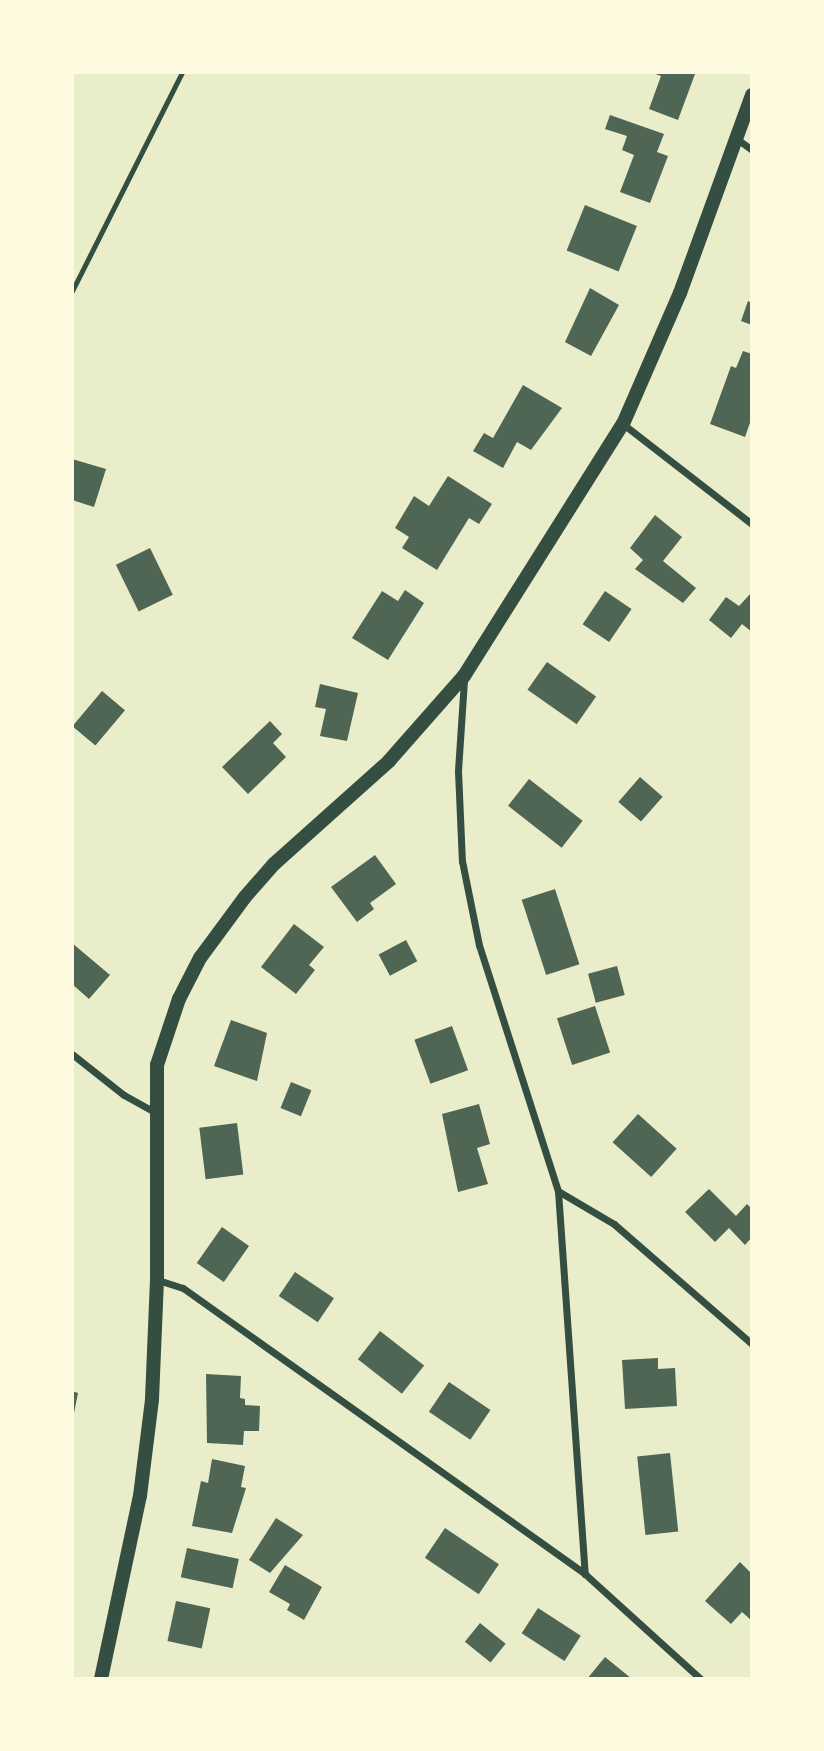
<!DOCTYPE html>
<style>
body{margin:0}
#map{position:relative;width:824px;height:1751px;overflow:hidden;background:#e9edc9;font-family:"DM Sans",sans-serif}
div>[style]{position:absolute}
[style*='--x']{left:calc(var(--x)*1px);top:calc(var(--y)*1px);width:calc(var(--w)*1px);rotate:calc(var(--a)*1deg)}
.building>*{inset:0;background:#4f6655;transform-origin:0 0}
.service>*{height:5px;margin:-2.5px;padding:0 2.5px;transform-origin:2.5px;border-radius:2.5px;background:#344e41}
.minor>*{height:7px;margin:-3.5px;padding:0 3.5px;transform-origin:3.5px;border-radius:3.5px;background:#344e41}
.secondary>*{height:14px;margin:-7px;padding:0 7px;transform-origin:7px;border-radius:7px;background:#344e41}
span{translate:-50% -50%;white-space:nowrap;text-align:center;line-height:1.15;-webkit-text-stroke:7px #fefae0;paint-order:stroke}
.frame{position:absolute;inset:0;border:74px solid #fefae0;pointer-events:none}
</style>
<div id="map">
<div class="building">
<i style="clip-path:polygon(650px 72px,695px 74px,678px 120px,649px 109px,661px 76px)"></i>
<i style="clip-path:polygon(610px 115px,664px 134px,657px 152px,668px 156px,650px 203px,620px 192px,634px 155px,622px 150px,627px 136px,605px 129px)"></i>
<i style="left:585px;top:205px;width:56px;height:49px;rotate:22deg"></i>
<i style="clip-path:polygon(590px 288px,619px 305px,591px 356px,565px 342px)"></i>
<i style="clip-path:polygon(748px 301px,752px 303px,752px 325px,741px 321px)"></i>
<i style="clip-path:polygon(743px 351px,752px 354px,752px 417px,745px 437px,710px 424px,731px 366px,736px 368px)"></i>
<i style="clip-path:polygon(523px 385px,562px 408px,531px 450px,517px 442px,503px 468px,473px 451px,484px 433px,493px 438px)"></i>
<i style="clip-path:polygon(72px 459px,106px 469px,94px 507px,72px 500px)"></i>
<i style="clip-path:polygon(448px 476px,492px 504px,479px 524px,469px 518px,437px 570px,402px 548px,409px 537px,395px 528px,414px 496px,429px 506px)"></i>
<i style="clip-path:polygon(655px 515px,682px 537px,663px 561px,696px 588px,683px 603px,635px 569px,643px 560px,630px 548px)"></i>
<i style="left:150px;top:548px;width:52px;height:38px;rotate:64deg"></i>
<i style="clip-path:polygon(405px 590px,424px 603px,388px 660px,352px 638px,382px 591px,398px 601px)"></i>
<i style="left:605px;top:591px;width:32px;height:40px;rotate:34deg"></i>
<i style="clip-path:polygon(752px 592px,752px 632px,742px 624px,731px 638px,709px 620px,726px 597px,739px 606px)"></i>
<i style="left:547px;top:662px;width:60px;height:34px;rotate:35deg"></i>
<i style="clip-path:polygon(320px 684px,358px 693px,347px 741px,320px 736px,326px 709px,315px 707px)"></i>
<i style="left:102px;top:691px;width:30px;height:46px;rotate:40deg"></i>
<i style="clip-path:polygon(270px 721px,282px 734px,273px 743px,286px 757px,248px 794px,222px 767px)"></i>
<i style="left:640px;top:777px;width:30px;height:33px;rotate:41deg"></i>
<i style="left:529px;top:779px;width:68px;height:34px;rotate:38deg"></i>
<i style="clip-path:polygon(375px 855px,396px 884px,370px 903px,374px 909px,357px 922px,331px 887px)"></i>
<i style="left:555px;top:889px;width:79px;height:35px;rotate:72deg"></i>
<i style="clip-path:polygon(294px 924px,324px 947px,309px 965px,315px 970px,296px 994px,261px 967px)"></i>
<i style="left:406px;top:940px;width:24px;height:31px;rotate:62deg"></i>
<i style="clip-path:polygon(72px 943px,110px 975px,89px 999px,72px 984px)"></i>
<i style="left:617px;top:966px;width:30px;height:30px;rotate:75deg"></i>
<i style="left:595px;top:1006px;width:49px;height:40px;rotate:72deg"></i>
<i style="clip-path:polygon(231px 1020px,267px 1033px,257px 1081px,214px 1066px)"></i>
<i style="left:452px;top:1026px;width:47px;height:40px;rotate:70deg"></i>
<i style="left:291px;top:1082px;width:22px;height:28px;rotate:22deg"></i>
<i style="clip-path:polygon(479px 1104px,490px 1144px,477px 1148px,488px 1184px,458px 1192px,442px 1114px)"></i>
<i style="left:638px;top:1114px;width:52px;height:38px;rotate:42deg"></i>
<i style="left:237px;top:1123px;width:52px;height:38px;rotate:83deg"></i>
<i style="clip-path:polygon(709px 1189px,736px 1216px,747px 1204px,752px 1209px,752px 1237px,745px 1245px,729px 1228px,715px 1242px,685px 1212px)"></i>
<i style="left:222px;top:1227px;width:33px;height:44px;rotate:35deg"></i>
<i style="left:295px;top:1272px;width:47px;height:29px;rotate:34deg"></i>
<i style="left:380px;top:1331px;width:56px;height:36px;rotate:38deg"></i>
<i style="clip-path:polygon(658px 1358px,658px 1369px,675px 1368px,677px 1406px,625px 1409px,622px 1360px)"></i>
<i style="clip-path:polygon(206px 1374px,241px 1376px,240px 1398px,245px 1399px,245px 1405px,260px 1406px,259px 1431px,244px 1431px,243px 1445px,207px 1443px)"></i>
<i style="left:449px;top:1382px;width:50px;height:36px;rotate:34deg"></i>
<i style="clip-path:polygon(72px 1391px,78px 1393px,73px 1418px,72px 1418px)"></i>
<i style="left:670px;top:1453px;width:79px;height:33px;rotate:84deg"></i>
<i style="clip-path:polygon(212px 1459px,245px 1466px,241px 1487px,246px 1488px,232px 1533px,192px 1526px,201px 1481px,208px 1483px)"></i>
<i style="clip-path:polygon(276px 1518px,303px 1535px,270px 1573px,249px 1560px)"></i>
<i style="left:445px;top:1528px;width:65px;height:36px;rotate:34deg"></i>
<i style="left:187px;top:1548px;width:53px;height:30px;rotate:12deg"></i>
<i style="clip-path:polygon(740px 1562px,752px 1574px,752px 1621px,742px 1612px,731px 1624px,705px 1601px)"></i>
<i style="clip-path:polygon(285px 1565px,322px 1587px,304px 1620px,287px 1610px,290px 1604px,269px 1592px)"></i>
<i style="left:176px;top:1601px;width:35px;height:41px;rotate:12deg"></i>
<i style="left:538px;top:1608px;width:51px;height:30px;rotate:33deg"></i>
<i style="left:480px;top:1623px;width:33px;height:24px;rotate:39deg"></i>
<i style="clip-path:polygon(605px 1657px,632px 1679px,587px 1679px)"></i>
</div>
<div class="service">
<i style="--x:72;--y:291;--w:245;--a:-63.3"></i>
</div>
<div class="minor">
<i style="--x:737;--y:139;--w:19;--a:36"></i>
<i style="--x:623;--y:424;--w:163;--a:37.8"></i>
<i style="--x:464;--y:680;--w:91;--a:93.8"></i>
<i style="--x:458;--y:771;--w:90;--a:87.5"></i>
<i style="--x:462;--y:861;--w:86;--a:78.6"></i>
<i style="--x:479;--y:945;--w:258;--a:72.2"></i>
<i style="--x:558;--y:1191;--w:384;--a:86"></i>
<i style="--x:585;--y:1574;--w:156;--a:42.2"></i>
<i style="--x:72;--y:1054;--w:66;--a:38.3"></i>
<i style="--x:124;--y:1095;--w:37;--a:29"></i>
<i style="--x:558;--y:1191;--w:65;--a:30.5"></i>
<i style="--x:614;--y:1224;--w:183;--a:41"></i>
<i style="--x:158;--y:1280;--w:26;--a:18"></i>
<i style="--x:183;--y:1288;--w:493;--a:35.4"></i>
</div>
<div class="secondary">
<i style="--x:101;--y:1679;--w:187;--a:-78"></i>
<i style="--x:140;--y:1496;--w:98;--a:-82.9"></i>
<i style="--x:152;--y:1399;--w:119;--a:-87.6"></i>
<i style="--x:157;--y:1280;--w:215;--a:-90"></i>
<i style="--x:157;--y:1065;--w:70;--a:-71.6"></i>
<i style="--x:179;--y:999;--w:46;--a:-62.9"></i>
<i style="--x:200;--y:958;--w:76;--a:-53.6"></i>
<i style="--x:245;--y:897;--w:44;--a:-48.7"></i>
<i style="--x:274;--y:864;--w:154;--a:-41.8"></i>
<i style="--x:389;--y:761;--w:113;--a:-48.6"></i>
<i style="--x:464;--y:676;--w:298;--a:-57.8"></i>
<i style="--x:623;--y:424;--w:143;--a:-66.5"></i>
<i style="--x:680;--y:293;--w:211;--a:-70"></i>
</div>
<div class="frame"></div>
</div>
